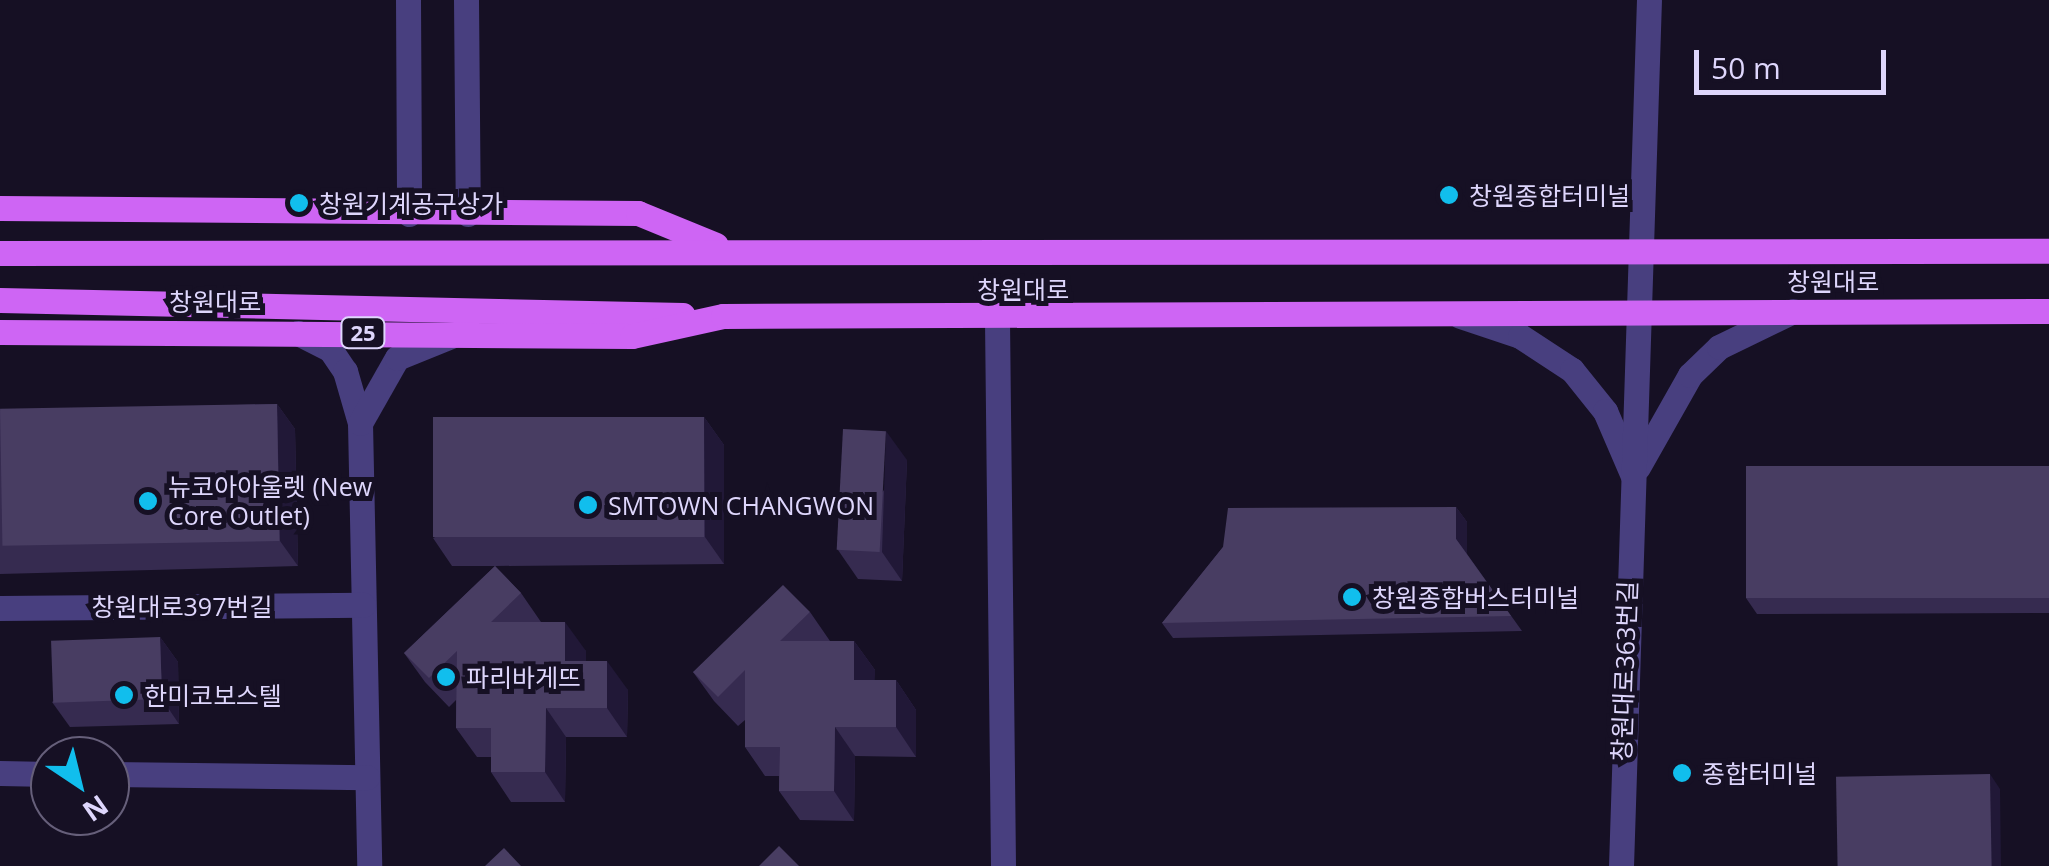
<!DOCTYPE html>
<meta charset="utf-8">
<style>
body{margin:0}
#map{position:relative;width:2049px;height:866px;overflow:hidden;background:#161024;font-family:"Open Sans","Noto Sans KR",sans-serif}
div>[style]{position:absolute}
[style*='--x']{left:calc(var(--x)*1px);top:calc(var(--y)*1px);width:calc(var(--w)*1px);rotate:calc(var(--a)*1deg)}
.minor>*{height:25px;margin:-12.5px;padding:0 12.5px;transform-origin:12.5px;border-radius:12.5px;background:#483f7f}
.major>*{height:25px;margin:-12.5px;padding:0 12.5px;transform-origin:12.5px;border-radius:12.5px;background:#ce65f4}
.wall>*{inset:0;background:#362b50}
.shaded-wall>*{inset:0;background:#211837}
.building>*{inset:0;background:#483d62;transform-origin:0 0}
.dots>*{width:28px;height:28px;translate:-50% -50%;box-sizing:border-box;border:5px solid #161024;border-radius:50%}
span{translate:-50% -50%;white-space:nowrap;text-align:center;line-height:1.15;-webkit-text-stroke:10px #161024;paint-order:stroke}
.shield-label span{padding:2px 8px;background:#161024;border:2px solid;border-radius:8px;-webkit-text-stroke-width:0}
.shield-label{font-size:22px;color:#ded6fc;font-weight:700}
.poi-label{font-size:25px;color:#ded6fc}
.left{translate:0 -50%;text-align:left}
.street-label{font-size:25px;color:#ded6fc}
.north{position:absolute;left:30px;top:736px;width:100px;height:100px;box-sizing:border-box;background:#161024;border:2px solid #665f7a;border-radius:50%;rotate:145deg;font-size:28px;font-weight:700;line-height:40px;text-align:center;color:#ded6fc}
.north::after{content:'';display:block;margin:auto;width:35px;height:45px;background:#11beed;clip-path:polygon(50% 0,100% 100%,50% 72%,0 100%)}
.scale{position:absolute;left:1694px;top:50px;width:192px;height:45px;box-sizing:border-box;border:5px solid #ded6fc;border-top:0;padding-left:12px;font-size:30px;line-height:35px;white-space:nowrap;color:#ded6fc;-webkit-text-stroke:8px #161024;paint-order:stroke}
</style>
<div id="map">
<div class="minor">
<i style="--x:408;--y:0;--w:214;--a:89.7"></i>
<i style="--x:466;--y:0;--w:214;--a:89.5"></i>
<i style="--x:1460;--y:316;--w:63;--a:18.4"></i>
<i style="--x:1520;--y:336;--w:62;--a:33.2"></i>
<i style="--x:1572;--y:370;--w:53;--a:51.2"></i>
<i style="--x:1605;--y:411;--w:71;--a:66.7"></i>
<i style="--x:997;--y:320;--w:546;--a:89.37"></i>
<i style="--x:298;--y:333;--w:36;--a:27"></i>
<i style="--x:330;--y:349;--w:27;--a:56"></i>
<i style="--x:345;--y:371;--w:54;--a:73.9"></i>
<i style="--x:360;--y:423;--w:443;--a:88.8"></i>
<i style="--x:360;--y:423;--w:75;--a:-60.4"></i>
<i style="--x:397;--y:358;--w:58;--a:-22.2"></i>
<i style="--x:1638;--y:467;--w:106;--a:-60.5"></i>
<i style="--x:1690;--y:375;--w:40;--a:-44"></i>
<i style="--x:1719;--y:347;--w:82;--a:-25.9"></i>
<i style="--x:0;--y:608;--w:363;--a:-0.5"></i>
<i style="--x:0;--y:773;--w:50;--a:1.1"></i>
<i style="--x:110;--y:774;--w:257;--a:0.7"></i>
<i style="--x:1621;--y:866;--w:866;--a:-88.15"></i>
</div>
<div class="major">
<i style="--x:0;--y:208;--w:638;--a:0.45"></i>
<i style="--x:638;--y:213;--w:84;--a:22.3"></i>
<i style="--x:0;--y:253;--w:2049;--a:-0.06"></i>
<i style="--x:0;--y:300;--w:683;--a:1.26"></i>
<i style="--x:0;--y:332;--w:632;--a:0.36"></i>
<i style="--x:632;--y:336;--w:93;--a:-12.4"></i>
<i style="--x:723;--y:316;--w:1326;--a:-0.22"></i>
</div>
<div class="wall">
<i style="clip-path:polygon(277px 404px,295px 429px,298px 566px,0 574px,0 411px)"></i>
<i style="clip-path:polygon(704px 417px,724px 445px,724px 564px,495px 566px,521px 593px,541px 622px,586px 651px,586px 661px,628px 690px,627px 737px,566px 737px,565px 802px,511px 802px,491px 772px,491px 757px,477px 757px,456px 728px,456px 700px,449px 707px,425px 682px,404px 653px,495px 566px,452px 566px,433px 538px)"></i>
<i style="clip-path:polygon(907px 460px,902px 581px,858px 579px,838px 550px)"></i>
<i style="clip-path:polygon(2049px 466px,2049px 613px,1757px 614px,1746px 598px)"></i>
<i style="clip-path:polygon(1456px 507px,1467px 522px,1467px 554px,1522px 631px,1173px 638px,1162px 623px,1223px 547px)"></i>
<i style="clip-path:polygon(810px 612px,830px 641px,854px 641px,875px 670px,874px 680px,896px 680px,916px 710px,916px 757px,855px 756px,854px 821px,800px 820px,779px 791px,779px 776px,765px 776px,745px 747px,745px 720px,738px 726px,714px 701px,693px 672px)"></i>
<i style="clip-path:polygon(160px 637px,178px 662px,179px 724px,70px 727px,52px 702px)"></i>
</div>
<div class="shaded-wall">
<i style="clip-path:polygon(277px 404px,295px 429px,298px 566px,280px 541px)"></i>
<i style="clip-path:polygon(704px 417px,724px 445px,724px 564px,705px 537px)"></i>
<i style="clip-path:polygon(886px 431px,907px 460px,902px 581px,882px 552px)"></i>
<i style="clip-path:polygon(1456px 507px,1467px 522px,1467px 554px,1456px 539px)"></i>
<i style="clip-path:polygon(565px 622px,586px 651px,586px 690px,565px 661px)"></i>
<i style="clip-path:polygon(160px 637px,178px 662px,179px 724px,162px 699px)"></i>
<i style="clip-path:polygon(854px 641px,875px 670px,874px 709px,854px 680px)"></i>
<i style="clip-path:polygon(607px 661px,628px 690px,627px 737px,607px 708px)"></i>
<i style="clip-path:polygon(896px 680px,916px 710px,916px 757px,896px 727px)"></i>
<i style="clip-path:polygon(546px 708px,566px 737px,565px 802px,545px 772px)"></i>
<i style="clip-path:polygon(835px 727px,855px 756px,854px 821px,834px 791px)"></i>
<i style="clip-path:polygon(1990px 774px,2000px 789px,2001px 866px,1991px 866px)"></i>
</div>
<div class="building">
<i style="left:277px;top:404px;width:137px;height:277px;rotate:89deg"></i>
<i style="left:704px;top:417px;width:120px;height:271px;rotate:90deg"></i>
<i style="left:843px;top:429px;width:43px;height:121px;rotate:3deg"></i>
<i style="left:2049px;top:466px;width:132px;height:303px;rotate:90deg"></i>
<i style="clip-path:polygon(1456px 507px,1456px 539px,1511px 616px,1162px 623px,1223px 547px,1228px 508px)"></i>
<i style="clip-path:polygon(495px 566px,521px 593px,491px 622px,565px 622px,565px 661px,607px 661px,607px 708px,546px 708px,545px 772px,491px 772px,491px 728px,456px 728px,457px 651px,429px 678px,404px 653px)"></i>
<i style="clip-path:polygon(783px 585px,810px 612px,780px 641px,854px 641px,854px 680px,896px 680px,896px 727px,835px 727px,834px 791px,779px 791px,780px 747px,745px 747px,745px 670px,718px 697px,693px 672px)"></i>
<i style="left:160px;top:637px;width:62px;height:109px;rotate:88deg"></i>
<i style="left:1990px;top:774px;width:92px;height:154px;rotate:89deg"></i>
<i style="clip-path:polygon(779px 846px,799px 866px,759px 866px)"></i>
<i style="clip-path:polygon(504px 848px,521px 866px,485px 866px)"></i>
</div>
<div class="dots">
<i style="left:1449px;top:195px;background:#11beed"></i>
<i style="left:299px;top:203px;background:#11beed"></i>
<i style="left:148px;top:501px;background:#11beed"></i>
<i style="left:588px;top:505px;background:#11beed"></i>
<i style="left:1352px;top:597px;background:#11beed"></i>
<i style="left:446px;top:677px;background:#11beed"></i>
<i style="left:124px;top:695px;background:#11beed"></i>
<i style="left:1682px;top:773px;background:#11beed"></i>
</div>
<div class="shield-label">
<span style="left:363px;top:333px">25</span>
</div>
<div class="poi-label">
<span class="left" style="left:1469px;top:195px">창원종합터미널</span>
<span class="left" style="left:319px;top:203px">창원기계공구상가</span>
<span class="left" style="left:168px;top:501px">뉴코아아울렛 (New<br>Core Outlet)</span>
<span class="left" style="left:608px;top:505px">SMTOWN CHANGWON</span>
<span class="left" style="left:1372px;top:597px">창원종합버스터미널</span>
<span class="left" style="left:466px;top:677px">파리바게뜨</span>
<span class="left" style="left:144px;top:695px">한미코보스텔</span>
<span class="left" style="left:1702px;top:773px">종합터미널</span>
</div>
<div class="street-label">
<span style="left:1833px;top:281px">창원대로</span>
<span style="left:1023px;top:289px">창원대로</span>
<span style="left:215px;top:301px">창원대로</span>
<span style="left:182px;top:606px">창원대로397번길</span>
<span style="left:1624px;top:671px;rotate:-88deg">창원대로363번길</span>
</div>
<div class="north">N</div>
<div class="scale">50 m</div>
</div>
